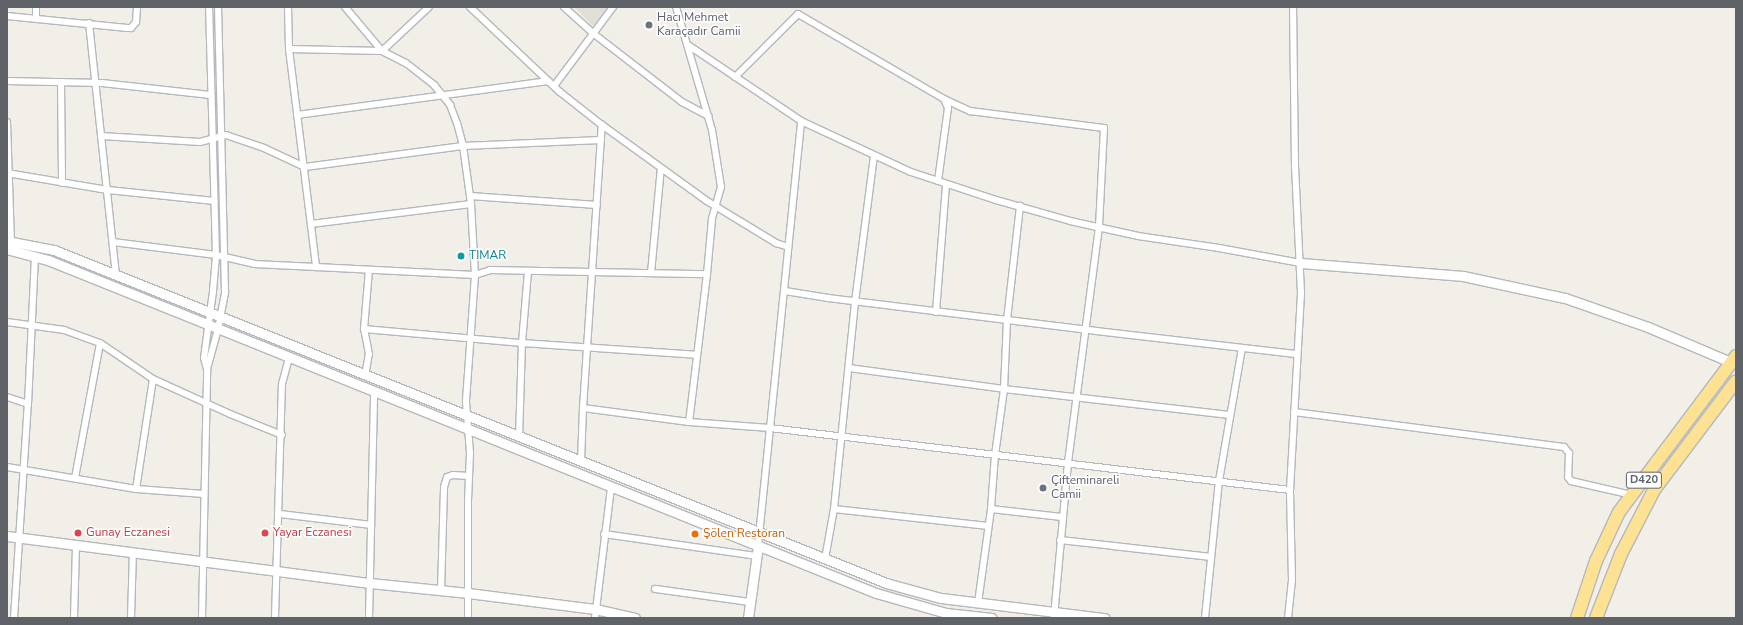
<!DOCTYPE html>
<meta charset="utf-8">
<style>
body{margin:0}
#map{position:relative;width:1743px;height:625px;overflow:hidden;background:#f1efe8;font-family:"Nunito Sans",sans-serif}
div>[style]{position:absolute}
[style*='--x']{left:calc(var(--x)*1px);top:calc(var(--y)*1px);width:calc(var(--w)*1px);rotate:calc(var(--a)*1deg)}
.education>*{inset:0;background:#e1ded6}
.roads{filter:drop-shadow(1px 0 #b5b8bc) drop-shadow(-1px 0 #b5b8bc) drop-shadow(0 1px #b5b8bc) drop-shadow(0 -1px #b5b8bc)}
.street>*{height:6px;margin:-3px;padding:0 3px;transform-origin:3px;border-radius:3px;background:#fff}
.secondary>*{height:9px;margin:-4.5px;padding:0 4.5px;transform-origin:4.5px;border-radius:4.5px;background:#fff}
.highway>*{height:12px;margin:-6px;padding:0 6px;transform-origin:6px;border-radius:6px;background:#fde293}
.dots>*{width:11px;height:11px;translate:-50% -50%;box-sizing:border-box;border:2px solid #fff;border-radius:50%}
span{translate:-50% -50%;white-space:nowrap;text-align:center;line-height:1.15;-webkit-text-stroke:3px #fff;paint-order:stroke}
.shield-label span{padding:1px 3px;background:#fff;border:1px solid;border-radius:3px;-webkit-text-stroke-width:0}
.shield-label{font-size:11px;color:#5f6368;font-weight:700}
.worship-label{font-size:12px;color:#5b616d}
.left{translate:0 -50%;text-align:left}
.culture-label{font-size:12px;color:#0d838f}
.health-label{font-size:12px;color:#be3a42}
.food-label{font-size:12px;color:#c56008}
.frame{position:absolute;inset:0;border:8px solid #5f6368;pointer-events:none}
</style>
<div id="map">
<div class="education">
<i style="clip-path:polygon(574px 7px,610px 7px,597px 25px,592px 25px)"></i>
</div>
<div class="roads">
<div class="street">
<i style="--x:288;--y:7;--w:42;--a:88.6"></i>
<i style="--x:289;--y:49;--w:220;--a:82.9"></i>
<i style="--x:345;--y:7;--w:57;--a:49.9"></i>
<i style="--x:382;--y:51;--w:64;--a:-43.1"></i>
<i style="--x:470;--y:7;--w:124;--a:43.4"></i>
<i style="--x:560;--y:92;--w:53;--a:38.2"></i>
<i style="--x:602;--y:125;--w:130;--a:35.9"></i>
<i style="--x:707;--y:201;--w:81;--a:31.3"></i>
<i style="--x:776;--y:243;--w:13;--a:18"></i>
<i style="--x:564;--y:7;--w:40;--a:42"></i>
<i style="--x:594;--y:34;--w:111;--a:37.7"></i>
<i style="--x:682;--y:102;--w:30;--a:28"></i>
<i style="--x:676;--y:7;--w:128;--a:73.7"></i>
<i style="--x:712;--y:130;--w:58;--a:81"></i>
<i style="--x:721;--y:187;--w:33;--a:106"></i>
<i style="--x:712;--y:219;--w:55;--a:95.2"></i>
<i style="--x:707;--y:274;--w:149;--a:96.9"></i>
<i style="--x:7;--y:16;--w:121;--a:5.7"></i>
<i style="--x:127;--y:28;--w:4;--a:0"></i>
<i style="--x:131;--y:28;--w:8;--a:-50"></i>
<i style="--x:136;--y:22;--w:15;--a:-86"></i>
<i style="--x:36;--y:18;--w:11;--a:-90"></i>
<i style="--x:89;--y:23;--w:253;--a:83.9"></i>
<i style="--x:688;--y:45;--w:136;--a:33.9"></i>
<i style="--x:801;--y:121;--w:121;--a:24.9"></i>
<i style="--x:911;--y:172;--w:89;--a:18.2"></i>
<i style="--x:996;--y:200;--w:77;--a:15.8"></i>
<i style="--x:1070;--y:221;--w:70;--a:12.4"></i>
<i style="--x:1138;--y:236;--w:82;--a:8.4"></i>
<i style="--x:1219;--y:248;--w:83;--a:10.4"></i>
<i style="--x:289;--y:49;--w:93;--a:1.2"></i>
<i style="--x:382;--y:51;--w:27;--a:27"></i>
<i style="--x:406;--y:63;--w:36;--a:38"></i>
<i style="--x:434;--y:85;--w:26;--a:51"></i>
<i style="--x:450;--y:105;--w:19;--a:69"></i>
<i style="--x:457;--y:123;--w:24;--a:75"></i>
<i style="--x:463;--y:146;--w:59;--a:82.1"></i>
<i style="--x:471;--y:204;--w:71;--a:86.8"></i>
<i style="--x:475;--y:275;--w:127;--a:94.1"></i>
<i style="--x:466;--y:402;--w:51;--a:85.5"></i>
<i style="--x:470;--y:453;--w:48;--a:92.4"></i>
<i style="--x:468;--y:501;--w:117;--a:90"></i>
<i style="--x:735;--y:77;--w:89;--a:-45"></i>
<i style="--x:798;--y:14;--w:169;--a:30.2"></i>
<i style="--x:944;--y:99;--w:29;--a:25"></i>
<i style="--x:970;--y:111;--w:135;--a:7.2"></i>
<i style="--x:1104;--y:128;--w:99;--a:92.9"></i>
<i style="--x:1099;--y:227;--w:238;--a:97.5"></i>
<i style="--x:1068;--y:463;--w:156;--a:95.2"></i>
<i style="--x:7;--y:81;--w:95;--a:1.2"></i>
<i style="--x:102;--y:83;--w:109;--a:6.3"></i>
<i style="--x:61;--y:82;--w:101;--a:89.4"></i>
<i style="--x:554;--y:86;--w:99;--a:-53.2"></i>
<i style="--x:297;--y:115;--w:254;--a:-7.7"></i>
<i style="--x:7;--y:122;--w:119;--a:88.1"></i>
<i style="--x:101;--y:136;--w:99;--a:3.5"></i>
<i style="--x:200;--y:142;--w:27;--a:-15"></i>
<i style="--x:226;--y:135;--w:40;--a:18.9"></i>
<i style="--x:264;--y:148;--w:45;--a:24.9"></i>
<i style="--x:305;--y:167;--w:159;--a:-7.6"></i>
<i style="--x:463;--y:146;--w:138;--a:-2.5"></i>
<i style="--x:7;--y:173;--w:102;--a:9.6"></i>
<i style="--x:108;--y:190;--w:107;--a:5.9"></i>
<i style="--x:938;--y:181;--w:74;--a:-82.2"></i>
<i style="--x:948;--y:108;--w:10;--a:-114"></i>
<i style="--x:470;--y:196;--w:127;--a:4.1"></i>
<i style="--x:311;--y:224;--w:161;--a:-7.1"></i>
<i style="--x:113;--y:242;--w:104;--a:7.2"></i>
<i style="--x:216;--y:255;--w:39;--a:13"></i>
<i style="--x:254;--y:264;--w:62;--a:2.8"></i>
<i style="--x:316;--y:267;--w:159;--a:2.9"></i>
<i style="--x:475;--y:275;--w:16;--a:-18"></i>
<i style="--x:490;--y:270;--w:217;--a:1.1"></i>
<i style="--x:651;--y:273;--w:105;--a:-84.6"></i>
<i style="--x:785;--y:291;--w:44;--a:9.2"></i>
<i style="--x:828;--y:298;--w:271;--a:7"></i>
<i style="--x:1097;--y:331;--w:201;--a:6.6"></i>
<i style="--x:936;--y:312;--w:128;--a:-85.5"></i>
<i style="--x:7;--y:322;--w:58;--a:8"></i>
<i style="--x:64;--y:330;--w:38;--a:20"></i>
<i style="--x:100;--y:343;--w:64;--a:34.2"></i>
<i style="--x:153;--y:379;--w:85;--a:24.4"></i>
<i style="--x:230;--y:414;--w:56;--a:22"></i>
<i style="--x:364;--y:329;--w:159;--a:5.1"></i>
<i style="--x:522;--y:343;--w:174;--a:3.9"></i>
<i style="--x:849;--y:368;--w:156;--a:7.7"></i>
<i style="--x:1004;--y:389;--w:227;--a:6.6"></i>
<i style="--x:207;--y:369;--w:41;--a:-74.6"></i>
<i style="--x:218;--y:329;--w:38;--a:-79"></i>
<i style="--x:225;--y:292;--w:285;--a:-91.4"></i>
<i style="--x:365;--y:376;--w:22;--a:-80"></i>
<i style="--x:369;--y:354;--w:25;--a:-101"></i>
<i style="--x:364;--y:329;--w:59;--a:-85.2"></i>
<i style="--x:7;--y:397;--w:22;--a:18"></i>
<i style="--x:583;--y:408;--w:107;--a:7.5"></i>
<i style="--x:689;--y:422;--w:81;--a:4.2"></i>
<i style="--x:770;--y:428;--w:524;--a:6.8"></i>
<i style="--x:1294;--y:412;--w:272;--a:7.4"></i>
<i style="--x:1564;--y:447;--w:8;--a:50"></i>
<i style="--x:1569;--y:453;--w:24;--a:92"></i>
<i style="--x:1568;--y:477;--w:5;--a:53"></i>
<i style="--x:1571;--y:481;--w:63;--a:12.9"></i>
<i style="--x:519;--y:438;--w:95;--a:-88.2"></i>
<i style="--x:522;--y:343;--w:72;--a:-85.2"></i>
<i style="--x:581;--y:462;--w:54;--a:-87.9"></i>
<i style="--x:583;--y:408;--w:284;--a:-86.2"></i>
<i style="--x:7;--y:467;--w:131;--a:9.7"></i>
<i style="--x:136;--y:489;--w:68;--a:4.2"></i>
<i style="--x:75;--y:478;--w:137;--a:-79.5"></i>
<i style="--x:136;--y:489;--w:111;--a:-81.2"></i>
<i style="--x:834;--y:509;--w:155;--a:6.3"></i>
<i style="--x:991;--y:509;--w:71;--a:6.4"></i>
<i style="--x:280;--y:514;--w:92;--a:6.9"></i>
<i style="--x:604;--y:534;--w:155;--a:8.2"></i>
<i style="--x:1060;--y:540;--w:152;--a:6.4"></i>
<i style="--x:758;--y:546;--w:427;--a:-84.2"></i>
<i style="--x:825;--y:559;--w:51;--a:-79.8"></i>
<i style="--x:834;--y:509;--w:208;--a:-84.2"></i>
<i style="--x:855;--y:302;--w:147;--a:-82.6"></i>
<i style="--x:655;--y:589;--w:96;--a:7.8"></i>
<i style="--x:441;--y:590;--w:103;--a:-88.3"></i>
<i style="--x:444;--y:487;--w:10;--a:-73"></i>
<i style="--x:447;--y:477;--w:6;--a:-18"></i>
<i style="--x:453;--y:475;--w:16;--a:4"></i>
<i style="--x:978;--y:603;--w:95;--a:-82.1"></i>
<i style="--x:991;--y:509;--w:54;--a:-85.8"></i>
<i style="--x:995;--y:455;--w:67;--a:-82.2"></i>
<i style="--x:1004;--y:389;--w:69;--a:-87.5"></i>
<i style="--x:1007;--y:320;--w:115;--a:-83.5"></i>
<i style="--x:14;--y:618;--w:214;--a:-86.3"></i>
<i style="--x:28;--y:404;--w:148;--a:-87.3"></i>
<i style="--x:74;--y:618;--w:73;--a:-88.4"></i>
<i style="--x:131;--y:618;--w:66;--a:-88.3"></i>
<i style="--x:202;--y:618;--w:249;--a:-88.8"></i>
<i style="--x:207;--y:369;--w:11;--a:-105"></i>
<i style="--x:204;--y:358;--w:68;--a:-82.3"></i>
<i style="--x:213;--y:291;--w:36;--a:-85"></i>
<i style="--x:216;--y:255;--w:248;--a:-91.6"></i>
<i style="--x:275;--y:618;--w:234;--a:-88.3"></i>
<i style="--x:282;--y:384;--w:28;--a:-75"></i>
<i style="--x:369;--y:618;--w:227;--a:-88.7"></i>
<i style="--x:595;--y:618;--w:132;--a:-83"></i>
<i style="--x:1205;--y:618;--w:138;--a:-84.2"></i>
<i style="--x:1219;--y:481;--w:135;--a:-80.2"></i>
<i style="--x:1288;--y:618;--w:38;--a:-84"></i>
<i style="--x:1292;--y:580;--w:90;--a:-91.3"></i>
<i style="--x:1290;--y:490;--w:197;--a:-86.8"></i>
<i style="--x:1301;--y:293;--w:126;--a:-92.7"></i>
<i style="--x:1295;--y:167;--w:160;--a:-90.7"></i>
</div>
<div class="secondary">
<i style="--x:7;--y:241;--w:48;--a:10.8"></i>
<i style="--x:54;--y:250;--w:896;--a:21.81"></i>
<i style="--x:886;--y:583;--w:57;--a:15.3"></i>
<i style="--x:941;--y:598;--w:165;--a:7"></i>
<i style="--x:7;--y:249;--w:42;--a:15"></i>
<i style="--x:48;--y:260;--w:892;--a:21.91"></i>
<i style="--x:876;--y:593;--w:73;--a:15.9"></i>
<i style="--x:946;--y:613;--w:46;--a:6.2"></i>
<i style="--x:1301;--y:263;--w:163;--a:4.6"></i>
<i style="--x:1463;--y:276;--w:104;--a:12.2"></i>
<i style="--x:1565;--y:298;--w:88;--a:19.3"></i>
<i style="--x:1648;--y:327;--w:90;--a:22.9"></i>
<i style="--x:7;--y:536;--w:366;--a:7.4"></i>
<i style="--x:370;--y:583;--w:99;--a:5.8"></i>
<i style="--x:468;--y:593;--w:128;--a:7.2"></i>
<i style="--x:595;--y:609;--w:41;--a:12.7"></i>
<i style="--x:748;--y:618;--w:73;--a:-82.1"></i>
</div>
<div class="highway">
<i style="--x:1577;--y:618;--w:60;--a:-71.6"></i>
<i style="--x:1596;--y:561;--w:54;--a:-64.9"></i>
<i style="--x:1619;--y:512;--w:195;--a:-53.1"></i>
<i style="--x:1596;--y:618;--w:69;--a:-68.7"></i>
<i style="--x:1621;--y:554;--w:72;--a:-62.7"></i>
<i style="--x:1654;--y:490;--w:136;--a:-53"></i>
</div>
</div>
<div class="dots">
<i style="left:649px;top:25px;background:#6b7280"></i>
<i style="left:461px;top:256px;background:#0f9aa8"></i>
<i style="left:1043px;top:488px;background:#6b7280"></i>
<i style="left:78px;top:533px;background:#e0444e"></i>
<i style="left:265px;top:533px;background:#e0444e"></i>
<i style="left:695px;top:534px;background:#e8710a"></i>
</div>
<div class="shield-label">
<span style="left:1644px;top:480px">D420</span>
</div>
<div class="worship-label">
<span class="left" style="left:657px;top:25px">Hacı Mehmet<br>Karaçadır Camii</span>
<span class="left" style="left:1051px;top:488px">Çifteminareli<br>Camii</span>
</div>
<div class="culture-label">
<span class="left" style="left:469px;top:256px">TIMAR</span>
</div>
<div class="health-label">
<span class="left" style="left:86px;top:533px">Gunay Eczanesi</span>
<span class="left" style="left:273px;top:533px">Yayar Eczanesi</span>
</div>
<div class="food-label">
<span class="left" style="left:703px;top:534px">Şölen Restoran</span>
</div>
<div class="frame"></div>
</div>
